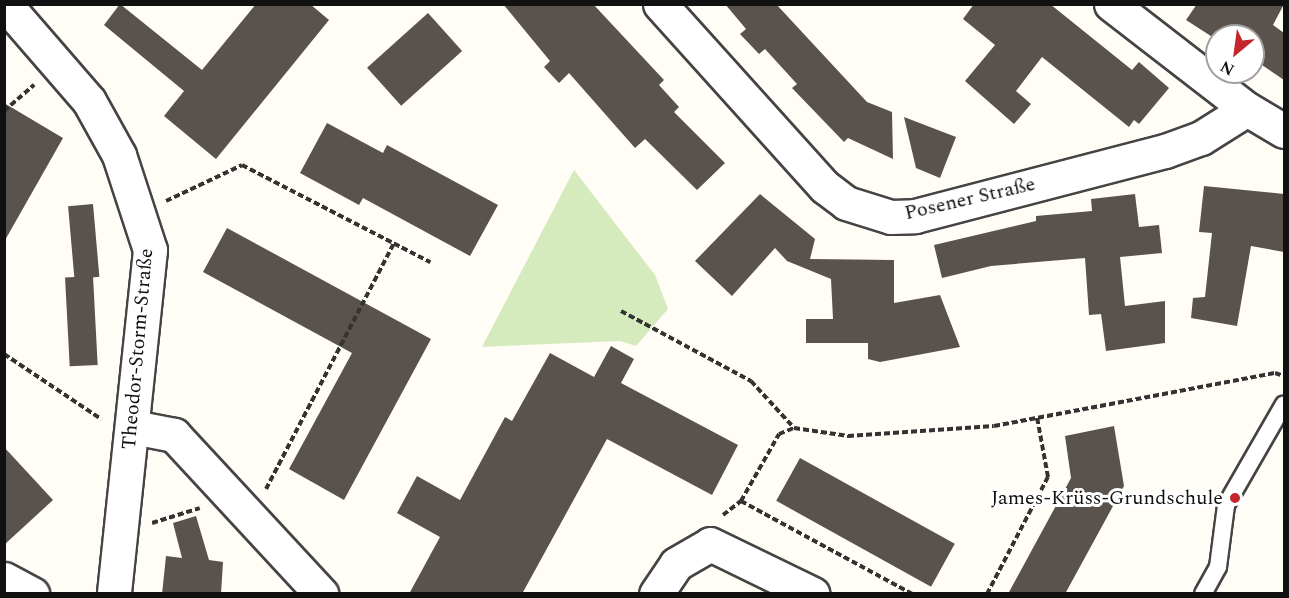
<!DOCTYPE html>
<meta charset="utf-8">
<style>
body{margin:0}
#map{position:relative;width:1289px;height:598px;overflow:hidden;background:#fffdf5;font-family:Spectral,serif}
div>[style]{position:absolute}
[style*='--x']{left:calc(var(--x)*1px);top:calc(var(--y)*1px);width:calc(var(--w)*1px);rotate:calc(var(--a)*1deg)}
.green>*{inset:0;background:#d5ebbd}
.building>*{inset:0;background:#5a524d;transform-origin:0 0}
.path>*{height:4px;margin-top:-2px;transform-origin:0;background:repeating-linear-gradient(90deg,#333 0 6px,transparent 0 9px)}
.roads{filter:drop-shadow(2px 0 #444) drop-shadow(-2px 0 #444) drop-shadow(0 2px #444) drop-shadow(0 -2px #444)}
.lane>*{height:16px;margin:-8px;padding:0 8px;transform-origin:8px;border-radius:8px;background:#fff}
.street>*{height:33px;margin:-16.5px;padding:0 16.5px;transform-origin:16.5px;border-radius:16.5px;background:#fff}
.dots>*{width:16px;height:16px;translate:-50% -50%;box-sizing:border-box;border:3px solid #fff;border-radius:50%}
span{translate:-50% -50%;white-space:nowrap;text-align:center;line-height:1.15;-webkit-text-stroke:6px #fff;paint-order:stroke}
.street-label{font-size:20px;color:#111}
.poi-label{font-size:20px;color:#111}
.right{translate:-100% -50%;text-align:right}
.frame{position:absolute;inset:0;border:6px solid #111;pointer-events:none}
.north{position:absolute;left:1205px;top:24px;width:60px;height:60px;box-sizing:border-box;background:#fff;border:2px solid #a0a0a0;border-radius:50%;rotate:209deg;font-size:16px;font-weight:700;line-height:24px;text-align:center;color:#111}
.north::after{content:'';display:block;margin:auto;width:21px;height:27px;background:#c4262e;clip-path:polygon(50% 0,100% 100%,50% 72%,0 100%)}
</style>
<div id="map">
<div class="green">
<i style="clip-path:polygon(574px 170px,655px 275px,668px 309px,636px 346px,620px 341px,482px 347px)"></i>
</div>
<div class="building">
<i style="clip-path:polygon(120px 4px,202px 70px,256px 4px,310px 4px,329px 20px,216px 159px,164px 116px,184px 91px,104px 25px)"></i>
<i style="clip-path:polygon(503px 4px,593px 4px,664px 80px,659px 85px,679px 107px,674px 112px,725px 163px,697px 190px,645px 139px,635px 148px,569px 73px,559px 83px,544px 67px,550px 61px)"></i>
<i style="clip-path:polygon(725px 4px,776px 4px,867px 102px,892px 112px,893px 159px,848px 138px,844px 142px,792px 88px,797px 84px,765px 49px,759px 54px,740px 34px,746px 29px)"></i>
<i style="clip-path:polygon(974px 4px,1050px 4px,1132px 70px,1139px 62px,1169px 88px,1139px 124px,1134px 120px,1129px 127px,1042px 57px,1016px 91px,1031px 104px,1014px 124px,965px 81px,995px 45px,963px 19px)"></i>
<i style="clip-path:polygon(1197px 4px,1284px 4px,1273px 25px,1284px 33px,1284px 80px,1253px 59px,1253px 36px,1217px 40px,1186px 20px)"></i>
<i style="left:428px;top:13px;width:51px;height:82px;rotate:48deg"></i>
<i style="clip-path:polygon(4px 103px,63px 138px,4px 242px)"></i>
<i style="clip-path:polygon(904px 117px,956px 137px,940px 178px,916px 168px)"></i>
<i style="clip-path:polygon(327px 123px,383px 153px,387px 145px,498px 205px,470px 256px,363px 198px,359px 205px,300px 173px)"></i>
<i style="clip-path:polygon(1204px 186px,1284px 194px,1284px 252px,1251px 246px,1237px 326px,1191px 318px,1193px 298px,1205px 297px,1212px 233px,1199px 232px)"></i>
<i style="clip-path:polygon(760px 194px,815px 239px,810px 259px,894px 260px,894px 303px,940px 295px,960px 347px,880px 362px,868px 359px,868px 343px,806px 343px,806px 319px,833px 319px,831px 279px,787px 261px,775px 248px,732px 296px,695px 261px)"></i>
<i style="clip-path:polygon(1135px 194px,1139px 227px,1159px 225px,1162px 253px,1120px 257px,1125px 306px,1165px 301px,1165px 343px,1106px 351px,1101px 314px,1089px 315px,1085px 258px,991px 266px,942px 278px,934px 245px,1036px 221px,1036px 216px,1092px 211px,1091px 199px)"></i>
<i style="left:93px;top:204px;width:73px;height:25px;rotate:85deg"></i>
<i style="clip-path:polygon(227px 228px,431px 339px,344px 500px,289px 469px,352px 353px,203px 272px)"></i>
<i style="left:93px;top:276px;width:89px;height:28px;rotate:87deg"></i>
<i style="clip-path:polygon(611px 346px,634px 359px,621px 383px,738px 445px,712px 495px,607px 439px,522px 594px,409px 594px,440px 537px,397px 513px,417px 476px,460px 500px,505px 417px,512px 421px,550px 353px,594px 377px)"></i>
<i style="clip-path:polygon(1114px 426px,1124px 486px,1065px 594px,1008px 594px,1071px 478px,1065px 436px)"></i>
<i style="clip-path:polygon(4px 447px,53px 500px,4px 545px)"></i>
<i style="left:800px;top:458px;width:177px;height:49px;rotate:29deg"></i>
<i style="clip-path:polygon(196px 516px,209px 560px,223px 562px,221px 594px,162px 594px,166px 556px,182px 558px,173px 523px)"></i>
</div>
<div class="path">
<i style="--x:4;--y:111;--w:40;--a:-41"></i>
<i style="--x:166;--y:201;--w:84;--a:-25.3"></i>
<i style="--x:242;--y:165;--w:212;--a:27.3"></i>
<i style="--x:621;--y:311;--w:148;--a:28.3"></i>
<i style="--x:751;--y:381;--w:64;--a:47.5"></i>
<i style="--x:4;--y:354;--w:117;--a:33.8"></i>
<i style="--x:266;--y:489;--w:277;--a:-62.5"></i>
<i style="--x:741;--y:501;--w:195;--a:28.5"></i>
<i style="--x:723;--y:515;--w:23;--a:-38"></i>
<i style="--x:741;--y:501;--w:77;--a:-60.4"></i>
<i style="--x:779;--y:434;--w:16;--a:-22"></i>
<i style="--x:794;--y:428;--w:55;--a:8.4"></i>
<i style="--x:848;--y:436;--w:146;--a:-3.9"></i>
<i style="--x:994;--y:426;--w:286;--a:-10.7"></i>
<i style="--x:1275;--y:373;--w:9;--a:18"></i>
<i style="--x:152;--y:523;--w:50;--a:-17.4"></i>
<i style="--x:987;--y:594;--w:132;--a:-62.5"></i>
<i style="--x:1048;--y:477;--w:61;--a:-100.4"></i>
</div>
<div class="roads">
<div class="lane">
<i style="--x:1203;--y:594;--w:31;--a:-61"></i>
<i style="--x:1218;--y:567;--w:63;--a:-82.6"></i>
<i style="--x:1226;--y:505;--w:116;--a:-60.1"></i>
</div>
<div class="street">
<i style="--x:5;--y:4;--w:128;--a:49.1"></i>
<i style="--x:89;--y:101;--w:62;--a:60.9"></i>
<i style="--x:119;--y:155;--w:100;--a:71.9"></i>
<i style="--x:150;--y:250;--w:346;--a:96"></i>
<i style="--x:660;--y:4;--w:246;--a:48"></i>
<i style="--x:825;--y:187;--w:26;--a:37"></i>
<i style="--x:846;--y:203;--w:47;--a:17.3"></i>
<i style="--x:891;--y:217;--w:24;--a:-2"></i>
<i style="--x:915;--y:216;--w:258;--a:-14.6"></i>
<i style="--x:1165;--y:151;--w:38;--a:-20"></i>
<i style="--x:1201;--y:138;--w:54;--a:-32.2"></i>
<i style="--x:1111;--y:4;--w:172;--a:37.7"></i>
<i style="--x:1247;--y:109;--w:43;--a:30.7"></i>
<i style="--x:133;--y:427;--w:42;--a:11"></i>
<i style="--x:174;--y:435;--w:217;--a:47.2"></i>
<i style="--x:4;--y:579;--w:32;--a:28"></i>
<i style="--x:656;--y:594;--w:36;--a:-56"></i>
<i style="--x:676;--y:564;--w:39;--a:-30"></i>
<i style="--x:710;--y:544;--w:114;--a:25.9"></i>
</div>
</div>
<div class="dots">
<i style="left:1235px;top:498px;background:#c4262e"></i>
</div>
<div class="street-label">
<span style="left:970px;top:199px;rotate:-13deg">Posener Straße</span>
<span style="left:138px;top:349px;rotate:-85deg">Theodor-Storm-Straße</span>
</div>
<div class="poi-label">
<span class="right" style="left:1223px;top:498px">James-Krüss-Grundschule</span>
</div>
<div class="frame"></div>
<div class="north">N</div>
</div>
